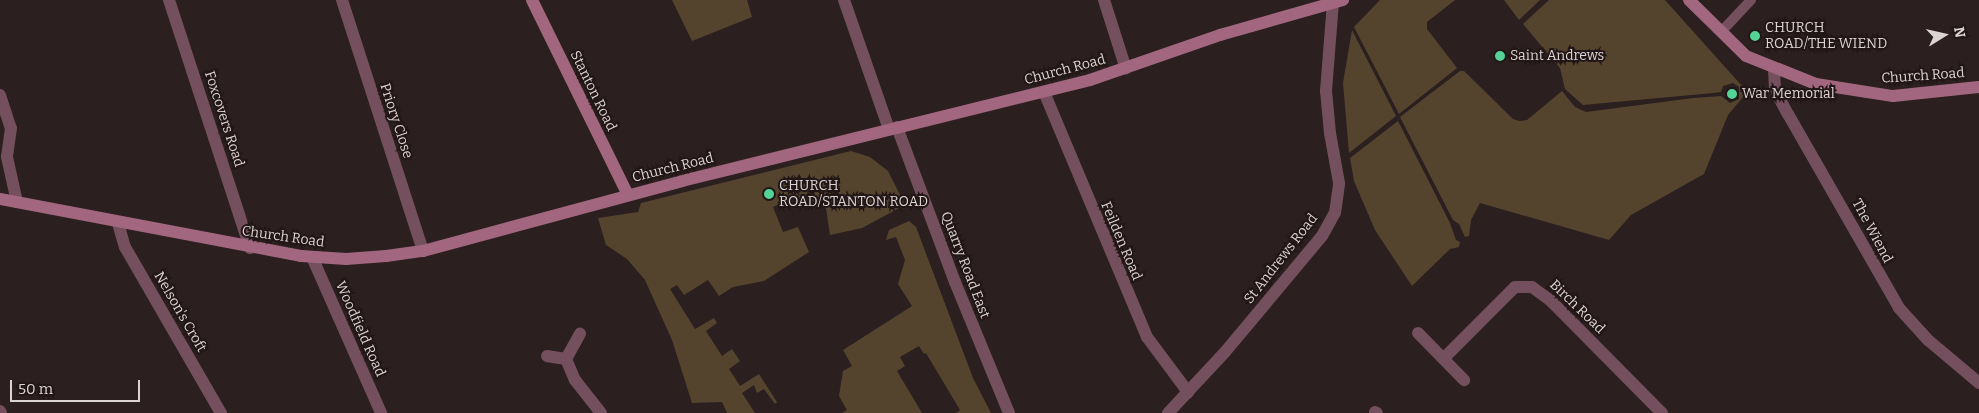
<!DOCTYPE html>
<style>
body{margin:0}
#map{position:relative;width:1979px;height:413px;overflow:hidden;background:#2b1f1f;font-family:Bitter,serif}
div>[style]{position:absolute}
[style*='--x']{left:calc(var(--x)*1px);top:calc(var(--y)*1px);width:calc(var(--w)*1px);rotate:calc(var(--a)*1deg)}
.green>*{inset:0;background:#54442e}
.lane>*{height:10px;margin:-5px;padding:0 5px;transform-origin:5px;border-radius:5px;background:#744f5e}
.street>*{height:12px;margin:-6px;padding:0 6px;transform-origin:6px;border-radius:6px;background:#744f5e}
.secondary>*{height:12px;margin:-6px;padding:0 6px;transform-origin:6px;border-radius:6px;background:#a2677f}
.dots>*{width:14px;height:14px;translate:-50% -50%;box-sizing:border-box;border:2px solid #221616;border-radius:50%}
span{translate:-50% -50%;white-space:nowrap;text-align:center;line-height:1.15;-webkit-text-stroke:4px #221616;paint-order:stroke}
.poi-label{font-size:14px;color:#dcd4d3}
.left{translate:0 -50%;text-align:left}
.street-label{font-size:14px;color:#dcd4d3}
.north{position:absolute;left:1919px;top:10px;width:50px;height:50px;-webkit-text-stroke:4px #221616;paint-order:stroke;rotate:80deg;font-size:14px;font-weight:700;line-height:20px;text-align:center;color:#dcd4d3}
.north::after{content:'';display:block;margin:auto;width:18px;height:22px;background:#dcd4d3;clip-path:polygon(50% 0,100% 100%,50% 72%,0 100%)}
.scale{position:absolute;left:10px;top:380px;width:130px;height:22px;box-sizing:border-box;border:2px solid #dcd4d3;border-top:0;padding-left:6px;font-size:15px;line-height:18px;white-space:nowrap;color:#dcd4d3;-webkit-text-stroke:4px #221616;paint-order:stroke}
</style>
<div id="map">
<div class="green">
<i style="clip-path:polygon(672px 0,747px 0,752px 17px,692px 41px)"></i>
<i style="clip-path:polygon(1380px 0,1455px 0,1427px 22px,1427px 29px,1457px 68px,1399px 114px,1354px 27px)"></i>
<i style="clip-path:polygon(1504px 0,1540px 0,1519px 20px)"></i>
<i style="clip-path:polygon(1549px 0,1665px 0,1742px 86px,1743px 97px,1728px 115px,1704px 174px,1631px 215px,1609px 240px,1480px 203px,1471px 220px,1469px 236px,1465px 237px,1459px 224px,1453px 220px,1400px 117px,1460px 71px,1464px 71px,1513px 119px,1520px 121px,1527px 120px,1562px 91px,1575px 107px,1586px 112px,1693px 98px,1721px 96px,1730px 103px,1739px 99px,1739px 87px,1733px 83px,1723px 86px,1721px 92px,1713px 93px,1583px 105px,1565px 89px,1560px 68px,1523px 24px)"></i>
<i style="clip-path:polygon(1352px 30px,1396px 116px,1349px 153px,1343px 83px)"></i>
<i style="clip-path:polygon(1398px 121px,1450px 223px,1456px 240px,1460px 242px,1459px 247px,1450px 249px,1412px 286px,1375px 230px,1354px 181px,1350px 158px)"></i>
<i style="clip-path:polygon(851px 151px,870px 157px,888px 171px,905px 205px,862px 228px,830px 235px,825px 201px,803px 202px,798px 196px,773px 207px,783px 232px,798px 227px,809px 252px,764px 281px,733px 287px,719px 296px,708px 280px,684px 295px,677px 285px,670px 289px,695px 329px,714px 318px,717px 323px,706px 331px,722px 356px,732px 349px,740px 361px,729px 369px,740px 386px,759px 374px,777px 402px,775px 404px,764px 389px,757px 393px,754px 385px,742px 393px,755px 413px,727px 413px,722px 402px,692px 403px,672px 340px,645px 280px,627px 259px,606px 245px,598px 218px,638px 212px,641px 203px)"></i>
<i style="clip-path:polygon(909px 221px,916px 227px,973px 378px,991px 413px,956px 413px,960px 410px,926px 353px,924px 354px,919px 346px,900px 357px,905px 366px,897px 371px,922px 413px,842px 413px,847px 410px,839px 396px,843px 371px,852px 366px,843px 350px,912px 306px,898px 284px,905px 260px,896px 237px,886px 240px,889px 230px)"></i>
</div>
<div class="lane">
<i style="--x:1721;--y:32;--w:44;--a:-46.8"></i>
</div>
<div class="street">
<i style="--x:169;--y:0;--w:261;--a:71.9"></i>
<i style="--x:342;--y:0;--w:264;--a:72.1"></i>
<i style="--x:844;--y:0;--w:137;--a:70.8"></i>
<i style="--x:1104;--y:0;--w:72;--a:72.3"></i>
<i style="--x:1774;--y:70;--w:20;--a:87"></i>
<i style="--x:1775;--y:90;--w:27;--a:62"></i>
<i style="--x:1788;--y:114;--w:224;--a:60.2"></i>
<i style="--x:1899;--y:308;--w:43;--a:47.8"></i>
<i style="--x:1928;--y:340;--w:67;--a:40.1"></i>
<i style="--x:1044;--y:92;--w:266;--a:67.2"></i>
<i style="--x:1147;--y:337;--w:69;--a:53.3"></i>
<i style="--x:0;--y:95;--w:35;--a:72"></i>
<i style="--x:11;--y:128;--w:29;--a:98"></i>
<i style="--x:7;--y:157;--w:46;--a:77.5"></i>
<i style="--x:897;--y:127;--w:165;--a:69.5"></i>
<i style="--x:955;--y:282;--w:142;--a:67.6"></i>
<i style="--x:118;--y:223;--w:25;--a:74"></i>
<i style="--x:125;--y:247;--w:192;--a:60"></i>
<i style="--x:312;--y:257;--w:171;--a:66.1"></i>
<i style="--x:1418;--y:333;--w:66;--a:45.6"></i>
<i style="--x:547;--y:356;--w:19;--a:9"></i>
<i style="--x:566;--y:359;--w:29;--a:-61"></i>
<i style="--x:1444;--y:358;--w:100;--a:-45"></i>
<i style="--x:1515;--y:287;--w:17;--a:0"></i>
<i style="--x:1532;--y:287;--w:24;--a:36"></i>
<i style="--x:1551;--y:301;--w:158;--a:45.3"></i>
<i style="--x:566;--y:359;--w:23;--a:67"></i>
<i style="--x:575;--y:380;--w:42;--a:51.8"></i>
<i style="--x:0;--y:411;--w:2;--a:63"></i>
<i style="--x:1375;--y:412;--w:2;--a:27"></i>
<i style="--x:1168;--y:413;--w:83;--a:-46.9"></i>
<i style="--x:1225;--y:352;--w:151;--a:-50.1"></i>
<i style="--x:1322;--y:236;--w:26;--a:-61"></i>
<i style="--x:1335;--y:213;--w:30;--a:-82"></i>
<i style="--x:1339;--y:183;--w:51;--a:-100.2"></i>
<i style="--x:1330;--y:133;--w:42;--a:-95.4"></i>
<i style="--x:1326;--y:91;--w:88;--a:-85.5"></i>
</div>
<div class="secondary">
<i style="--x:532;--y:0;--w:217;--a:63.8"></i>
<i style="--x:1689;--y:0;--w:80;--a:44.5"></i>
<i style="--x:1746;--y:56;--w:75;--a:21.8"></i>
<i style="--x:1816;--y:84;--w:78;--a:8.9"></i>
<i style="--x:1893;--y:96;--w:86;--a:-6"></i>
<i style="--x:0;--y:199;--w:306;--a:10.7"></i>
<i style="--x:301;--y:256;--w:45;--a:3.8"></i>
<i style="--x:346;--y:259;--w:40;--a:-4.3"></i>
<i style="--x:386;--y:256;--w:37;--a:-8"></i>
<i style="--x:423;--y:251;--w:268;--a:-15.1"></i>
<i style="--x:682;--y:181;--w:420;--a:-13.9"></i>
<i style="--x:1090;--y:80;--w:138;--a:-19.1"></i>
<i style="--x:1220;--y:35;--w:128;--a:-15.9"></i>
</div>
<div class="dots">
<i style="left:1755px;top:36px;background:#54d396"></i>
<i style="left:1500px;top:56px;background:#54d396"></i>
<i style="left:1732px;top:94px;background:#54d396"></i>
<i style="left:769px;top:194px;background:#54d396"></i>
</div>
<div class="poi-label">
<span class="left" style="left:1765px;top:36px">CHURCH<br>ROAD/THE WIEND</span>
<span class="left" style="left:1510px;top:56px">Saint Andrews</span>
<span class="left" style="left:1742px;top:94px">War Memorial</span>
<span class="left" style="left:779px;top:194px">CHURCH<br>ROAD/STANTON ROAD</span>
</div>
<div class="street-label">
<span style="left:1065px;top:70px;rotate:-15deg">Church Road</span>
<span style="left:1923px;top:76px;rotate:-4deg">Church Road</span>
<span style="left:593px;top:91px;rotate:64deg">Stanton Road</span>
<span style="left:224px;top:119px;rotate:72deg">Foxcovers Road</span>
<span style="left:396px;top:121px;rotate:72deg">Priory Close</span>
<span style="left:673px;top:168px;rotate:-14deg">Church Road</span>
<span style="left:1872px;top:231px;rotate:62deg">The Wiend</span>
<span style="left:283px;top:237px;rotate:8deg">Church Road</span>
<span style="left:1121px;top:241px;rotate:67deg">Feilden Road</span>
<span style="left:1281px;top:259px;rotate:-52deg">St Andrews Road</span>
<span style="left:965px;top:265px;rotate:69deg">Quarry Road East</span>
<span style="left:1577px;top:307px;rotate:44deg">Birch Road</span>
<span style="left:180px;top:312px;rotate:60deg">Nelson's Croft</span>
<span style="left:360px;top:329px;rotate:66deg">Woodfield Road</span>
</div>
<div class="north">N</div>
<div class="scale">50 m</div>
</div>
